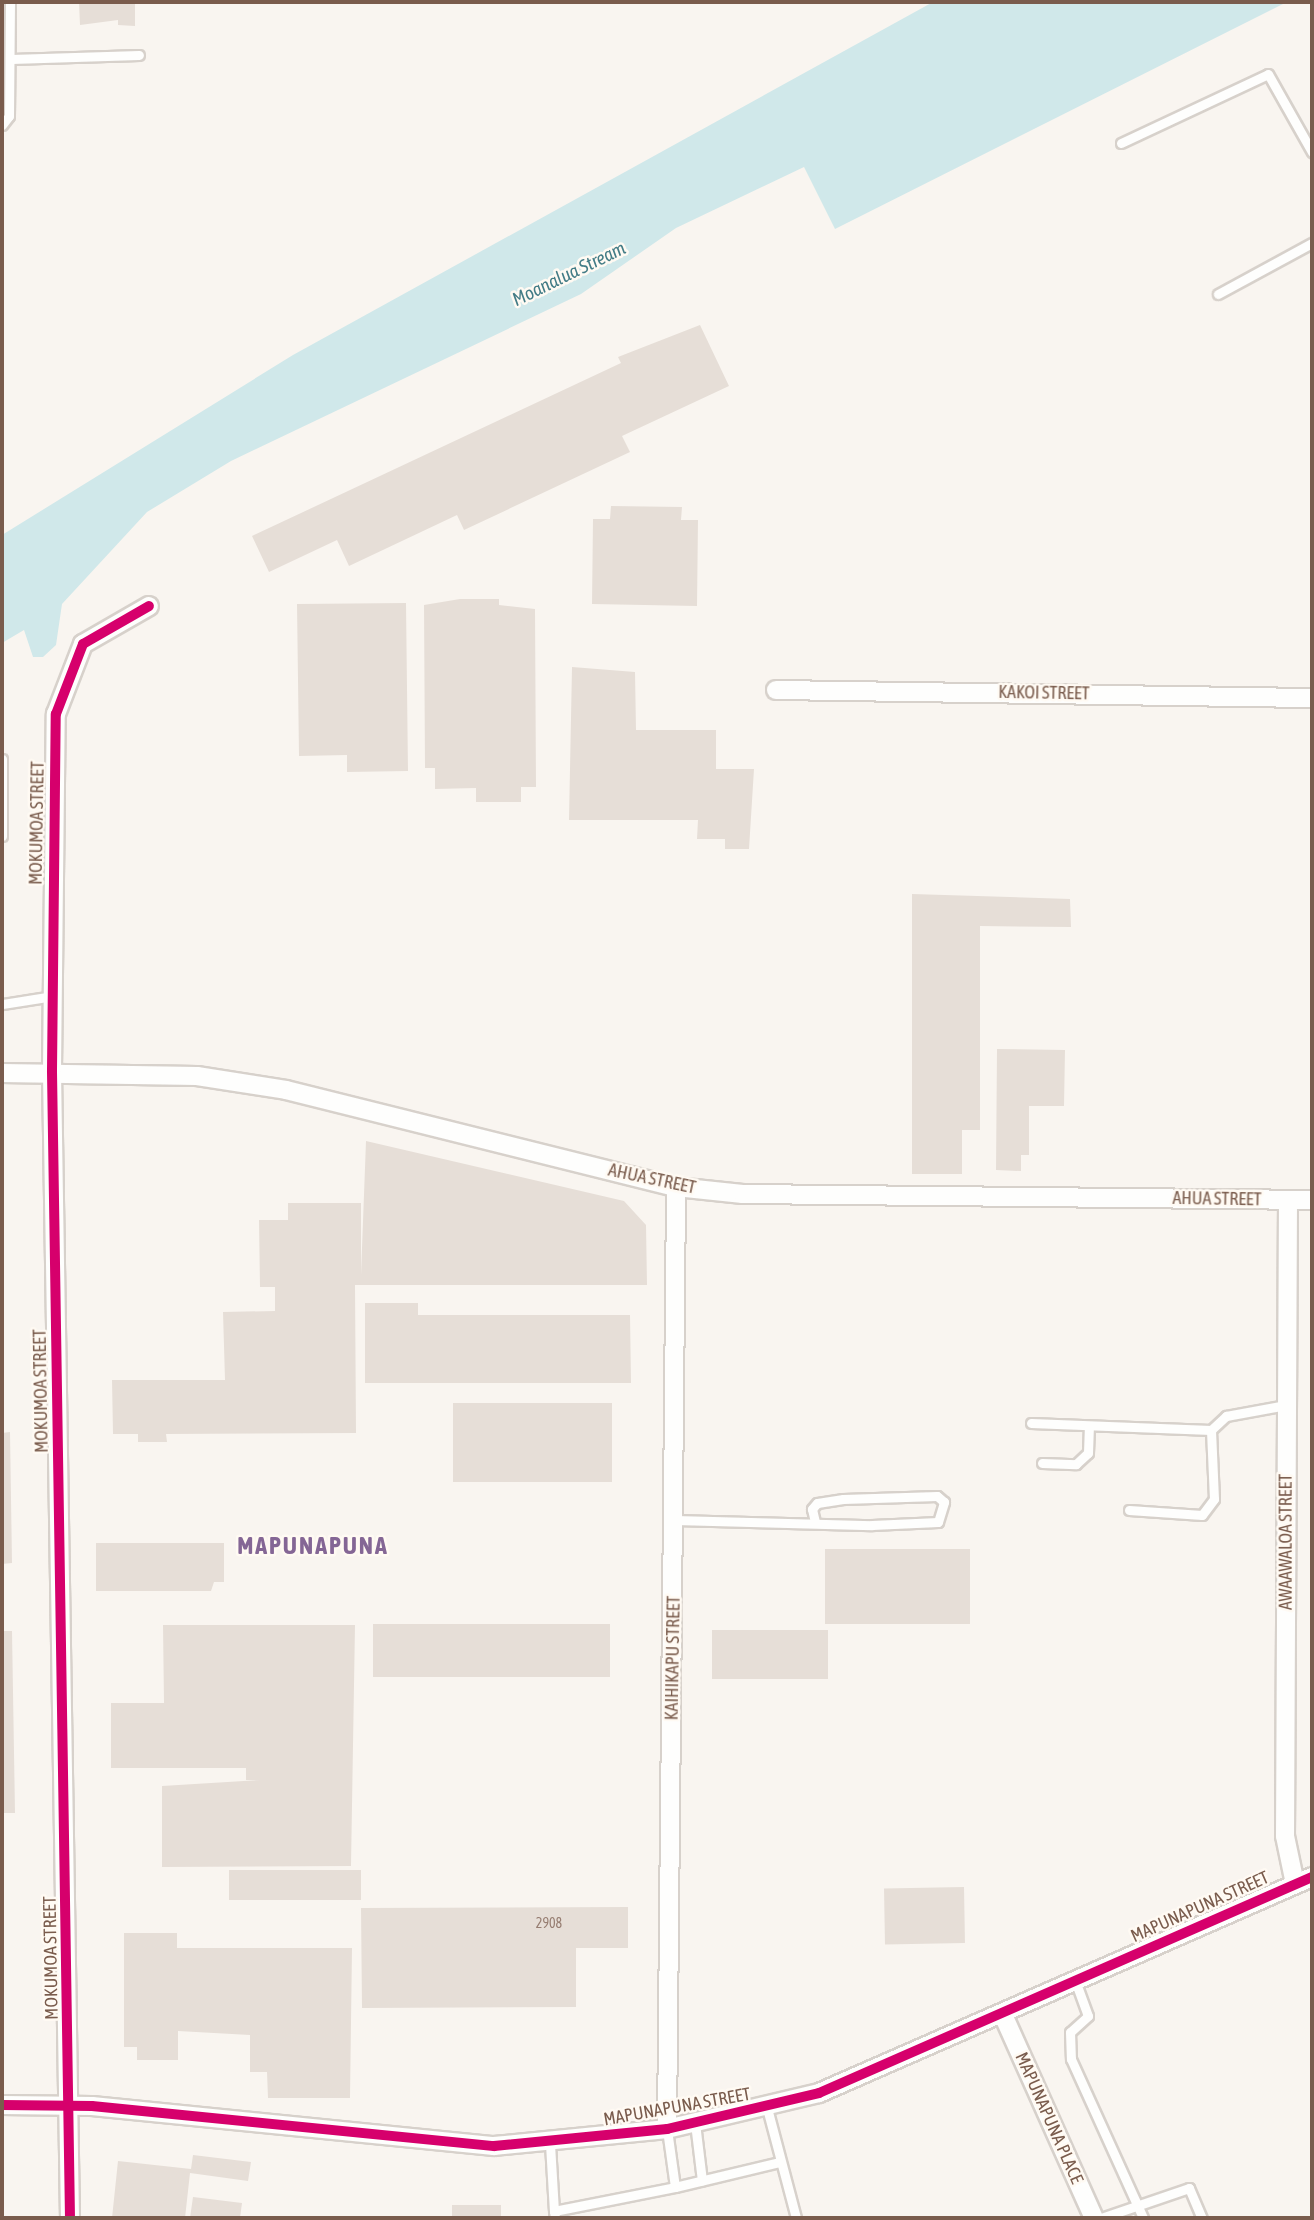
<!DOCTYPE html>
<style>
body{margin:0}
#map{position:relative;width:1314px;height:2220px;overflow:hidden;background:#f9f5f0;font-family:"Asap Condensed",sans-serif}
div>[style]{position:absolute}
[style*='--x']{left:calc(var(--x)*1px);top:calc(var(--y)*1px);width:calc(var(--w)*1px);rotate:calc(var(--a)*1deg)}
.water>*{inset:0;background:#d0e8ea}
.building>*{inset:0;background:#e6ded7;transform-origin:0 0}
.roads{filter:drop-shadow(2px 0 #d7d1cb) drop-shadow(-2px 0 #d7d1cb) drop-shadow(0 2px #d7d1cb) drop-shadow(0 -2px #d7d1cb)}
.lane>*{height:9px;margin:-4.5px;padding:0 4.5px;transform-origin:4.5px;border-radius:4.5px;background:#fefefd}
.street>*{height:18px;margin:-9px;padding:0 9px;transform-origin:9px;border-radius:9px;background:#fefefd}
.cycleway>*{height:10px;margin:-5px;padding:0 5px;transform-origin:5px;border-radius:5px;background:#d6006c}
span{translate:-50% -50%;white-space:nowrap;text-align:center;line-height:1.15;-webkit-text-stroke:5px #fffaf3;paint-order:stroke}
.number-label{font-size:14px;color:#977e72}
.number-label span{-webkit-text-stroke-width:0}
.street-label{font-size:18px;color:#7a5c4d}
.water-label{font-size:19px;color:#437c86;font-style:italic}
.district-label{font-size:24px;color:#846695;font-weight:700;letter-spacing:2px}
.frame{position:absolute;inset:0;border:4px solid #7a5c4d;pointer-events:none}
</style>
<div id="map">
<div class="water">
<i style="clip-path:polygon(933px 2px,1287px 2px,835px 229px,804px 167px,676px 228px,581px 294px,231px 461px,147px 512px,62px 604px,56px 645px,43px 657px,33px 657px,24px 630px,2px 643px,2px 535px,293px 355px)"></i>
</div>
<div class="building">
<i style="clip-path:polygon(79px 2px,135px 2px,135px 26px,118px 25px,118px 20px,80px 25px)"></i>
<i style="clip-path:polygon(700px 325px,729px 386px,622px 436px,630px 452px,464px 530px,457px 515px,349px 566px,337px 540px,269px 572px,252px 536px,621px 363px,618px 357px)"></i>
<i style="clip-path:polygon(611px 506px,682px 507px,681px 520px,698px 520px,697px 606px,592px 604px,593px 519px,610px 519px)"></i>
<i style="clip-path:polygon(460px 599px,499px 599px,499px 605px,535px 609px,536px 787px,521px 787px,521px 802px,476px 802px,476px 788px,435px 789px,435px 768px,425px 768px,424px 605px)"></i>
<i style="clip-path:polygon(406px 603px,408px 771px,347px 772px,347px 755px,299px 756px,297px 604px)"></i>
<i style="clip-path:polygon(572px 667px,635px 672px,636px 730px,716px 730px,716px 769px,754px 769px,749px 849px,725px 849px,725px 839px,697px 839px,698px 820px,569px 820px)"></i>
<i style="clip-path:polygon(912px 894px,1070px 899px,1071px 927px,980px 926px,980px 1130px,962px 1130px,962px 1174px,912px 1174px)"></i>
<i style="clip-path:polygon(997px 1049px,1065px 1050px,1064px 1106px,1029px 1106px,1029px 1155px,1021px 1155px,1021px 1171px,996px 1170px)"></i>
<i style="clip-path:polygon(366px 1141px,624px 1201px,646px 1225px,647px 1285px,355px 1285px,356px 1433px,166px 1434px,167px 1442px,138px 1442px,138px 1434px,113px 1434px,112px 1380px,225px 1380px,223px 1312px,275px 1311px,275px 1287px,260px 1287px,259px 1220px,288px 1220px,288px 1203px,361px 1203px,361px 1275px)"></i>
<i style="clip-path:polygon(365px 1303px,418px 1303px,418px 1315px,630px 1315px,631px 1383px,365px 1383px)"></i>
<i style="left:453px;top:1403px;width:159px;height:79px"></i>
<i style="clip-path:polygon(10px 1432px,12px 1563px,2px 1564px,2px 1433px)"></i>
<i style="clip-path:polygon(96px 1543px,224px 1543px,224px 1582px,214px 1582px,211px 1591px,96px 1591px)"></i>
<i style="left:825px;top:1549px;width:145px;height:75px"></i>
<i style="left:373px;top:1624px;width:237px;height:53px"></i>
<i style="clip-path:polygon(163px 1625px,355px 1625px,351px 1866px,162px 1867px,162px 1786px,260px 1780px,246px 1780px,246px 1768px,111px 1768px,111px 1703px,164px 1703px)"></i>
<i style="left:712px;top:1630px;width:116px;height:49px"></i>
<i style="clip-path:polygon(2px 1631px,12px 1631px,15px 1813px,2px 1813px)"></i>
<i style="left:229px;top:1870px;width:132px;height:30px"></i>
<i style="left:964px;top:1887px;width:56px;height:80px;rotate:89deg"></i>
<i style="clip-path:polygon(628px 1907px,628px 1948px,576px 1948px,576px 2007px,362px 2008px,361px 1908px)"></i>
<i style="clip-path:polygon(124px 1933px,177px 1933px,177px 1948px,352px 1948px,350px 2098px,268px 2098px,267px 2072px,250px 2072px,250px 2035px,178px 2031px,178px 2060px,137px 2060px,137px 2047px,124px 2047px)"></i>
<i style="clip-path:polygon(193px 2155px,251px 2162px,248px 2181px,190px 2173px,185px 2218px,112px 2218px,118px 2161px,191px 2169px)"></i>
<i style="clip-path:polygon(193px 2197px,242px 2203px,240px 2218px,190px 2218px)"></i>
<i style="left:452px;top:2205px;width:49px;height:13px"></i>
</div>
<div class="roads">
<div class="lane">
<i style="--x:11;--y:59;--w:128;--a:-1.8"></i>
<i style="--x:2;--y:125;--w:11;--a:-52"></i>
<i style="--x:9;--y:116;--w:114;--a:-89.5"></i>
<i style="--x:1121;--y:143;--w:162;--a:-25.1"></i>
<i style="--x:1268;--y:74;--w:90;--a:60.6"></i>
<i style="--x:1218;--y:294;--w:107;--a:-28.5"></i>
<i style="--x:2;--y:759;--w:77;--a:90"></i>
<i style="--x:2;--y:1004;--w:52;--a:-8.9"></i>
<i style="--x:1031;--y:1423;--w:180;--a:2.2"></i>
<i style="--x:1211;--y:1430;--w:21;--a:-43"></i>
<i style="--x:1226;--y:1416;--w:61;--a:-10.4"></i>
<i style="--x:1042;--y:1463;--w:34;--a:2"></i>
<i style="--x:1076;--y:1464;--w:16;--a:-43"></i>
<i style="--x:1088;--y:1453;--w:27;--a:-88"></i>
<i style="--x:1129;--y:1510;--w:73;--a:3.9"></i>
<i style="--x:1202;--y:1515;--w:20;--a:-53"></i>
<i style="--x:1214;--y:1499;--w:69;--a:-92.5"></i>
<i style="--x:675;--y:1520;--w:197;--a:1.5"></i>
<i style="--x:872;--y:1525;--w:66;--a:-2.6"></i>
<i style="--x:938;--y:1522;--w:21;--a:-73"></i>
<i style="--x:944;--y:1502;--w:9;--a:-139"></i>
<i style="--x:937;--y:1496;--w:94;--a:178.2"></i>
<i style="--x:843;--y:1499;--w:26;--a:171"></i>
<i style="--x:817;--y:1503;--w:8;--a:130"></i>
<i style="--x:812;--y:1509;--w:13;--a:77"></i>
<i style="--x:1076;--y:1983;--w:35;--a:70"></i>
<i style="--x:1088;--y:2016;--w:24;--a:138"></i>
<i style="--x:1070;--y:2032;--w:27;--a:88"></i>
<i style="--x:1071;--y:2059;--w:175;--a:65.6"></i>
<i style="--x:767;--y:2108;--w:114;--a:75.2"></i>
<i style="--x:695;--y:2123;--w:58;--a:83.1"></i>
<i style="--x:550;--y:2144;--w:67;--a:86.6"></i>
<i style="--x:675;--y:2187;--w:108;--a:-13.4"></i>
<i style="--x:555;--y:2218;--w:7;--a:-98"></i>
<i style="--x:554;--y:2211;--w:123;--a:-11.2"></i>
<i style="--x:675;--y:2187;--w:59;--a:-97.9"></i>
<i style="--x:1101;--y:2218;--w:93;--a:-18.8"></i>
<i style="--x:1189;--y:2188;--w:33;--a:67"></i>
</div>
<div class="street">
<i style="--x:776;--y:690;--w:536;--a:0.86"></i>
<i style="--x:2;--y:1073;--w:195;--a:0.9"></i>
<i style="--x:197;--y:1076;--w:90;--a:8.9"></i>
<i style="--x:286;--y:1090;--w:402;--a:14"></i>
<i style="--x:676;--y:1187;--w:67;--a:6"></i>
<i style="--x:743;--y:1194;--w:569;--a:0.6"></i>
<i style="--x:1288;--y:1200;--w:636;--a:90.27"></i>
<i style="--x:1285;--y:1836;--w:49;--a:78.2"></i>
<i style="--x:1004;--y:2017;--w:220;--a:65.9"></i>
<i style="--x:2;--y:2105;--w:90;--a:0.6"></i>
<i style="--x:92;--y:2106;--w:404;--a:5.7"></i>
<i style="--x:494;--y:2146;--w:174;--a:-5.6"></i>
<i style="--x:667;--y:2129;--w:156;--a:-13.3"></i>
<i style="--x:819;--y:2093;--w:538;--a:-23.66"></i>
<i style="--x:667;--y:2129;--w:942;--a:-89.45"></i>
<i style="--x:70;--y:2218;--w:1148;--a:-90.9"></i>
<i style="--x:52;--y:1070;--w:356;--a:-89.4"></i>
<i style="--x:56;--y:714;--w:75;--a:-68.9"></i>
<i style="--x:83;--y:644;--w:76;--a:-29.9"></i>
</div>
</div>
<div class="cycleway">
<i style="--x:2;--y:2105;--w:90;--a:0.6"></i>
<i style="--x:92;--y:2106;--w:404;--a:5.7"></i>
<i style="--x:494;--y:2146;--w:174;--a:-5.6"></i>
<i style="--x:667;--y:2129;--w:156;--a:-13.3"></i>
<i style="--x:819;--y:2093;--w:538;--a:-23.66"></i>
<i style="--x:70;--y:2218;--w:1148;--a:-90.9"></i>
<i style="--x:52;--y:1070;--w:356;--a:-89.4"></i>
<i style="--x:56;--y:714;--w:75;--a:-68.9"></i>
<i style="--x:83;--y:644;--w:76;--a:-29.9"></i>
</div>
<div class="number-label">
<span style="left:549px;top:1923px">2908</span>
</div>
<div class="street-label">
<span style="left:1044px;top:693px;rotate:1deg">KAKOI STREET</span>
<span style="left:37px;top:823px;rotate:-89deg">MOKUMOA STREET</span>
<span style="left:652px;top:1179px;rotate:12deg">AHUA STREET</span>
<span style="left:1217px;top:1199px;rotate:1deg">AHUA STREET</span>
<span style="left:41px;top:1391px;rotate:-91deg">MOKUMOA STREET</span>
<span style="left:1286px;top:1542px;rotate:-90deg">AWAAWALOA STREET</span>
<span style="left:673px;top:1658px;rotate:-89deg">KAIHIKAPU STREET</span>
<span style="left:1200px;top:1907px;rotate:-24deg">MAPUNAPUNA STREET</span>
<span style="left:51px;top:1958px;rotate:-91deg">MOKUMOA STREET</span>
<span style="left:677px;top:2107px;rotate:-10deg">MAPUNAPUNA STREET</span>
<span style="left:1049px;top:2118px;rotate:66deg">MAPUNAPUNA PLACE</span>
</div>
<div class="water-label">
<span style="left:569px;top:274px;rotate:-26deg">Moanalua Stream</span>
</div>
<div class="district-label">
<span style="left:313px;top:1546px">MAPUNAPUNA</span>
</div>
<div class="frame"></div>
</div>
